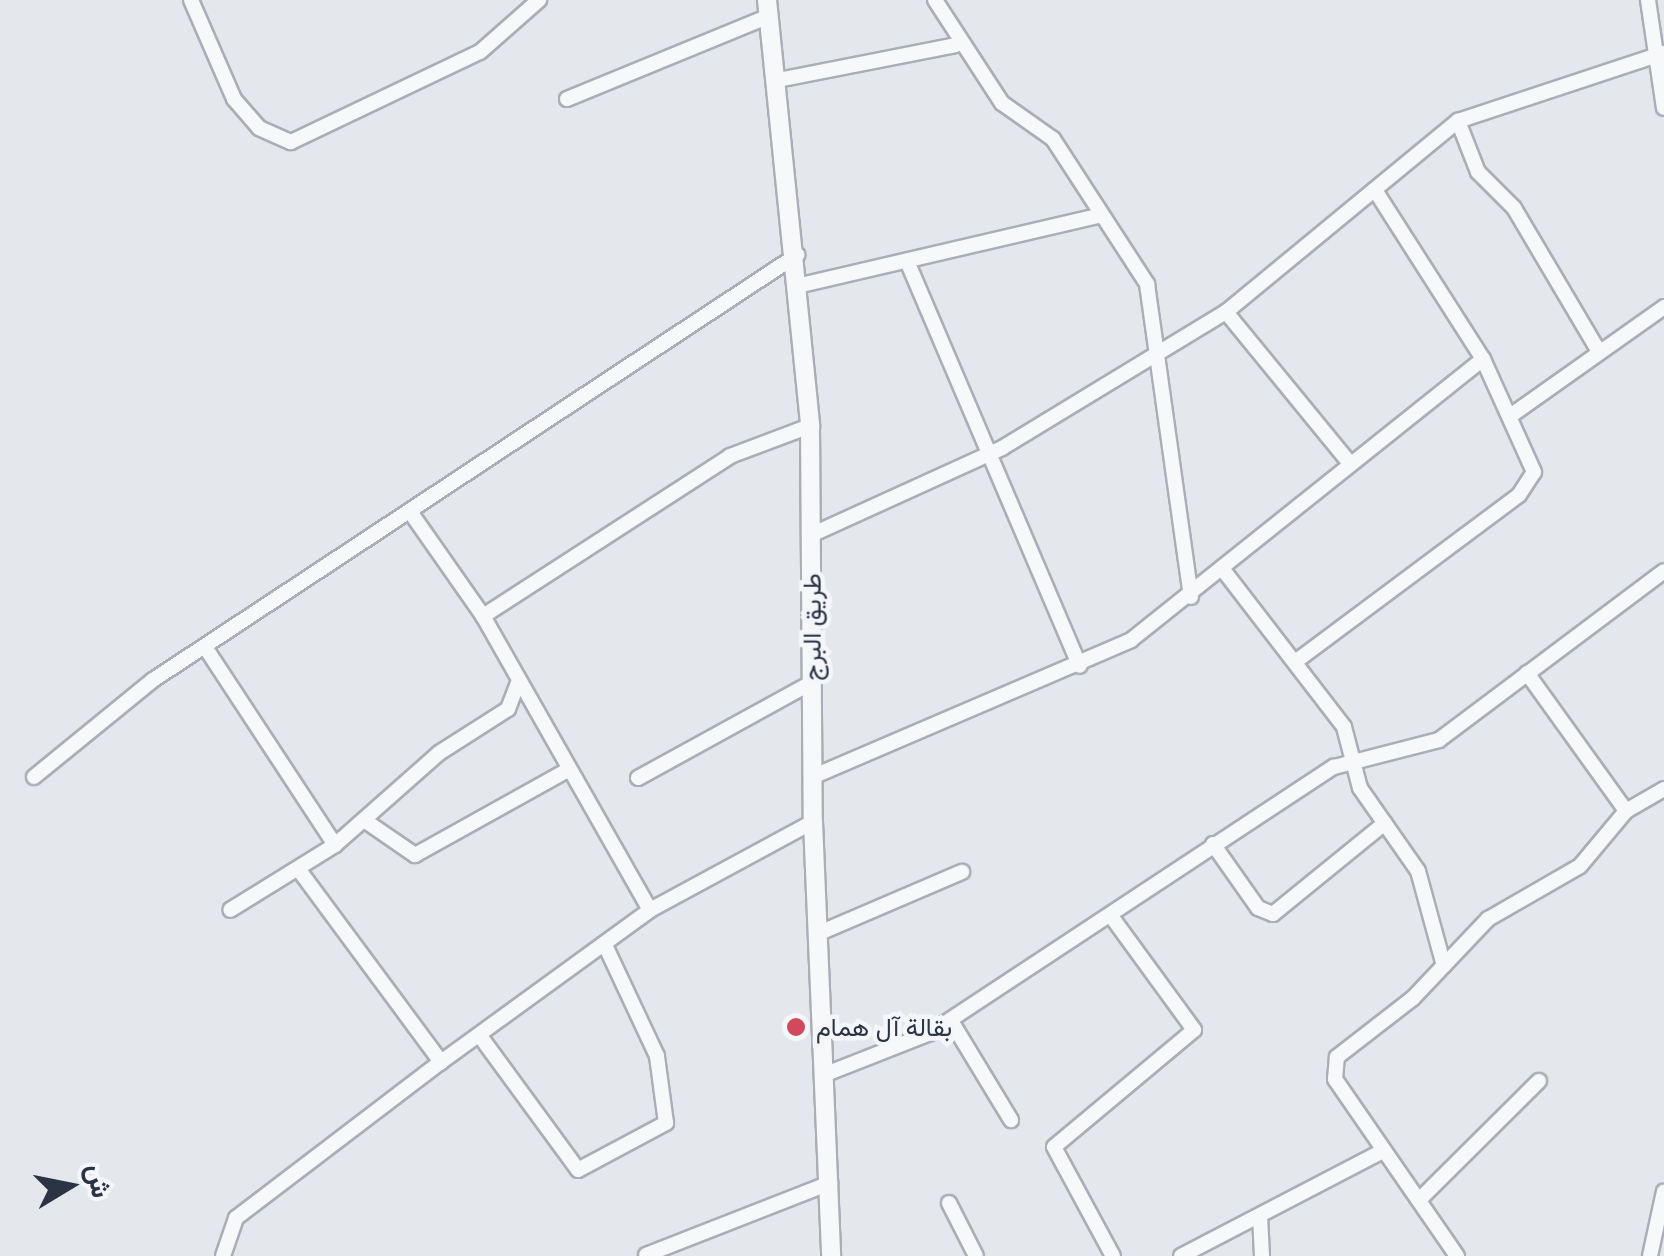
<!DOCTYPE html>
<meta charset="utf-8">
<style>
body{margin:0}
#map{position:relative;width:1664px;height:1256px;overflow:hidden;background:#e4e7ec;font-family:Montserrat,Vazirmatn,sans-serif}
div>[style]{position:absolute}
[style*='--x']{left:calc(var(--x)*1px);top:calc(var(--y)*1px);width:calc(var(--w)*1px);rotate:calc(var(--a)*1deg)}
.roads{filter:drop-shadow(2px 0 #a9aeb7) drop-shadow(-2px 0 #a9aeb7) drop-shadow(0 2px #a9aeb7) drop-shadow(0 -2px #a9aeb7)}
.minor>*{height:14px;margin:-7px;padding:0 7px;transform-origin:7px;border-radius:7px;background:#f7f8fa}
.tertiary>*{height:18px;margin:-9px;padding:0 9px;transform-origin:9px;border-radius:9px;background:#f7f8fa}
.dots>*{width:28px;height:28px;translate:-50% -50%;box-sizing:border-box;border:5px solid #f4f6f9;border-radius:50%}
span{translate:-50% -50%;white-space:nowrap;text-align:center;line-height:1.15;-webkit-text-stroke:9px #f4f6f9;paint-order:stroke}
.street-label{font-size:25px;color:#2b3445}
.poi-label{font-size:25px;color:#2b3445}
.left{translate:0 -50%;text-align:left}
.north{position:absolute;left:20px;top:1136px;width:100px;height:100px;-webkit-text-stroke:8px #f4f6f9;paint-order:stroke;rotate:80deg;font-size:28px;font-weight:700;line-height:40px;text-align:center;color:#2b3445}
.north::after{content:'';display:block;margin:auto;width:35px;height:45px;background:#2b3445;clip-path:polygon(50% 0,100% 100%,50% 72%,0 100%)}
</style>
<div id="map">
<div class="roads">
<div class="minor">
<i style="--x:191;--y:0;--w:108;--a:66.5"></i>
<i style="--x:234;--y:99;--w:38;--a:49"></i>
<i style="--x:259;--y:128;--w:35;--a:24"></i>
<i style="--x:291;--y:142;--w:209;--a:-25.5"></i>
<i style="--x:480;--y:52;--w:79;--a:-41.4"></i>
<i style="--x:935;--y:0;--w:123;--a:57"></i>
<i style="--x:1002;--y:103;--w:62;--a:35.2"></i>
<i style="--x:1053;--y:139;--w:173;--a:57"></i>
<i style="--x:1147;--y:284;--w:316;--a:82"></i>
<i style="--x:1648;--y:0;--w:109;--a:81.6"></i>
<i style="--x:778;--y:80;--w:181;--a:-11.1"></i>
<i style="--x:567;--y:99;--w:218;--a:-22.3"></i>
<i style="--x:1458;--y:121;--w:55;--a:68.6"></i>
<i style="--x:1478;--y:172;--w:51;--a:45"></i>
<i style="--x:1514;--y:208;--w:165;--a:59.4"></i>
<i style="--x:907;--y:261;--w:440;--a:66.9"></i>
<i style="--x:801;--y:285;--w:308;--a:-13.1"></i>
<i style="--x:1226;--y:312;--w:193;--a:50.7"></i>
<i style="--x:1513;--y:414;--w:185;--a:-35.3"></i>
<i style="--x:411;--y:513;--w:126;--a:55"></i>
<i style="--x:483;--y:616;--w:338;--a:60.4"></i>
<i style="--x:811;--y:535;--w:210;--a:-24.5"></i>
<i style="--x:1002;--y:448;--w:262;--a:-31.3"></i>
<i style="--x:1226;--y:312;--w:301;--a:-39.5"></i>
<i style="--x:1458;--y:121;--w:217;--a:-18.3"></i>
<i style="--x:1224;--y:571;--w:197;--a:52.4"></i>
<i style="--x:1344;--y:727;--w:63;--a:75.3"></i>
<i style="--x:1360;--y:788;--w:101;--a:55.1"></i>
<i style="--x:1418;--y:871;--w:98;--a:74.7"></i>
<i style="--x:483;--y:616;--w:294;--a:-32.9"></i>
<i style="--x:730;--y:456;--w:85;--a:-20.6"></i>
<i style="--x:205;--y:647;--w:237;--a:56.7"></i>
<i style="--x:335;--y:845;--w:123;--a:148.2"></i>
<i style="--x:1295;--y:662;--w:279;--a:-36.7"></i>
<i style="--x:1519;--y:495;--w:27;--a:-57"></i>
<i style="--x:1534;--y:472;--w:124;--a:-114.3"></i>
<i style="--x:1483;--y:359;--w:201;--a:-122.6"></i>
<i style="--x:1527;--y:673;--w:170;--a:54.3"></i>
<i style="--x:34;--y:777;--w:154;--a:-39.2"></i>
<i style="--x:153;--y:680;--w:772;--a:-33.42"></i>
<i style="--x:812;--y:777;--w:347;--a:-23.2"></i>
<i style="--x:1131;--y:640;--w:450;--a:-38.6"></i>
<i style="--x:638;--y:778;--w:197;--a:-28.8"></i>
<i style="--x:364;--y:820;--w:62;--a:34.5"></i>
<i style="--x:415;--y:855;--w:171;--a:-29.1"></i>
<i style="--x:1213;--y:844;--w:78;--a:54.9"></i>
<i style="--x:1258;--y:908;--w:16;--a:22"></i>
<i style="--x:1273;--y:914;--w:144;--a:-39.1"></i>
<i style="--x:335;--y:845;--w:139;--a:-41.5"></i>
<i style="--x:439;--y:753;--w:82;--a:-32.5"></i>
<i style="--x:508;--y:709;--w:28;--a:-69"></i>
<i style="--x:299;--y:870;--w:239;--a:53.5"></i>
<i style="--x:1111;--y:916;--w:141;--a:53.9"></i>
<i style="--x:1194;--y:1030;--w:182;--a:140.1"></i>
<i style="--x:1054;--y:1147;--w:124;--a:61.6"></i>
<i style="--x:817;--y:934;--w:158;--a:-23.2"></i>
<i style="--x:951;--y:1021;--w:116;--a:58.8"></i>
<i style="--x:480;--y:1036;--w:166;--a:53.8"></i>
<i style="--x:578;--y:1170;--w:100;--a:-28.1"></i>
<i style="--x:666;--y:1123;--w:68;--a:-97.7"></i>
<i style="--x:657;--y:1056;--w:123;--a:-115.1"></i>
<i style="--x:826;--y:1074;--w:112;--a:-21.5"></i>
<i style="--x:930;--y:1033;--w:484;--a:-33.4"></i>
<i style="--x:1334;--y:767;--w:108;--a:-14.4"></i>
<i style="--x:1439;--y:740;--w:281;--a:-36.9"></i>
<i style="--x:1419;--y:1200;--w:169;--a:-44.8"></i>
<i style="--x:949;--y:1203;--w:59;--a:63"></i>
<i style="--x:1260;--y:1216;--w:40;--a:87.1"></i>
<i style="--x:646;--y:1255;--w:198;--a:-21.4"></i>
<i style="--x:223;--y:1256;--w:40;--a:-71.1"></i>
<i style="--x:236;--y:1218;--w:258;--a:-37.3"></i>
<i style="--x:441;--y:1062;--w:258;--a:-36"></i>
<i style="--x:650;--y:910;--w:185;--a:-28.4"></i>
<i style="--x:1181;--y:1256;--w:228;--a:-27.5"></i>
<i style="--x:1457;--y:1256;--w:215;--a:-124.6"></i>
<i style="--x:1335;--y:1079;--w:22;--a:-85"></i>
<i style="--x:1337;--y:1057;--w:96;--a:-37.8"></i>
<i style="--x:1413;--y:998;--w:109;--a:-46.5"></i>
<i style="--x:1488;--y:919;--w:106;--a:-29.9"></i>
<i style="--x:1580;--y:866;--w:72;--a:-50.1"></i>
<i style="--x:1626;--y:811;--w:44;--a:-30.1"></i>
<i style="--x:1650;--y:1256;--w:66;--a:-77.8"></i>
</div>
<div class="tertiary">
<i style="--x:767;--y:0;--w:428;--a:84.2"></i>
<i style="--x:810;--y:426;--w:396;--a:89.6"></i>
<i style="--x:813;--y:822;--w:434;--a:87.6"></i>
</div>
</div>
<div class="dots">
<i style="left:796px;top:1027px;background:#d1495b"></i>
</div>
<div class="street-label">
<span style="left:812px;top:627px;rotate:-90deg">طريق البرج</span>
</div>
<div class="poi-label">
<span class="left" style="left:816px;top:1027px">بقالة آل همام</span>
</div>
<div class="north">ش</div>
</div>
